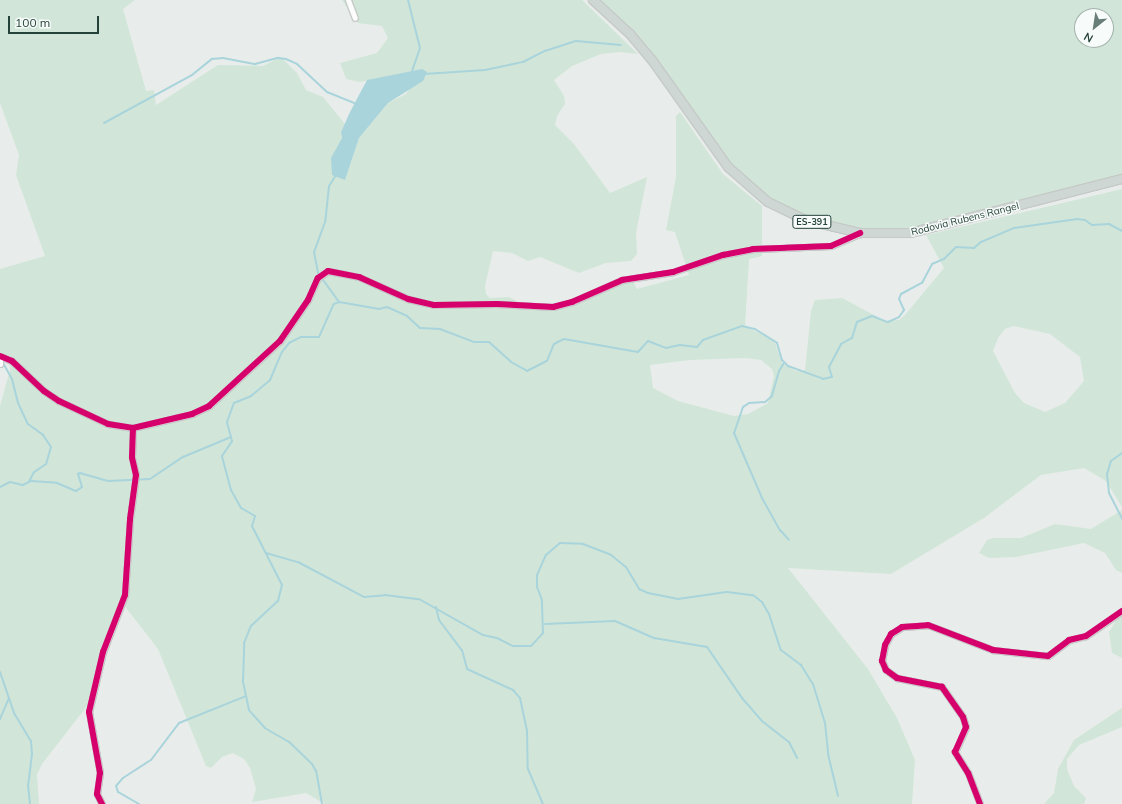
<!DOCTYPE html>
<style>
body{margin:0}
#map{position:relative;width:1122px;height:804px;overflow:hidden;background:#e8edeb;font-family:Mulish,sans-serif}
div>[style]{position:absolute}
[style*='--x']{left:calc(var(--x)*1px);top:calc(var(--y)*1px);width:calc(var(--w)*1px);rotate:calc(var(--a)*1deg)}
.green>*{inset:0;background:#d1e6d8}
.water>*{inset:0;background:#a9d4db}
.stream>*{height:2px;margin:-1px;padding:0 1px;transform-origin:1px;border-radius:1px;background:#a9d4db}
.roads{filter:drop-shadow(1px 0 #c5cac8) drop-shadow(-1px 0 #c5cac8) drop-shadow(0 1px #c5cac8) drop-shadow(0 -1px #c5cac8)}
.minor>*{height:5px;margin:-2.5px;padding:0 2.5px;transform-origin:2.5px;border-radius:2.5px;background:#fcfcfc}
.primary>*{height:8px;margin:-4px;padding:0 4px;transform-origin:4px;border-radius:4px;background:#cfd7d5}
.cycleway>*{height:6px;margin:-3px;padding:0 3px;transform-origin:3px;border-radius:3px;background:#d6006c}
span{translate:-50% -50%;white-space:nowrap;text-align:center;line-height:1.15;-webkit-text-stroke:3px #f7fbf9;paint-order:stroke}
.shield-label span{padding:1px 3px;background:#f7fbf9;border:1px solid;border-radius:3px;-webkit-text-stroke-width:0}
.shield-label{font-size:9px;color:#24423a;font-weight:700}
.street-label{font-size:10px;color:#24423a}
.north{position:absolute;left:1074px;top:8px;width:40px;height:40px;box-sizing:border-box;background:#f7fbf9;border:1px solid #a3b1ad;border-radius:50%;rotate:210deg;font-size:11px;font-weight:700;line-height:16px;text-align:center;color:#24423a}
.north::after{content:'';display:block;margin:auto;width:14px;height:18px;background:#697e78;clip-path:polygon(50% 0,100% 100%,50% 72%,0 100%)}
.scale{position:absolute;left:8px;top:16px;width:91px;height:18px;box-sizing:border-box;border:2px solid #24423a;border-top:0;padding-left:5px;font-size:12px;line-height:14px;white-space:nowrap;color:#24423a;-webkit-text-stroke:3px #f7fbf9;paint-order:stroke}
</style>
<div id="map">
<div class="green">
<i style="clip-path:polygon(evenodd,0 0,135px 0,123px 9px,146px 91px,154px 90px,156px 105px,218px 65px,263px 66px,281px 57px,297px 73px,306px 90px,323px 97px,345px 124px,341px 132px,345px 180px,359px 138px,388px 103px,406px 94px,422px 69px,360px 82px,346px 79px,340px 63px,377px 53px,388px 38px,382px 26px,358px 23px,342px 0,582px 0,638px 54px,620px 52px,601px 54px,572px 66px,554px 80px,564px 96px,565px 104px,557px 116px,555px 125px,574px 144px,610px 193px,647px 177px,636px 233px,637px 254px,631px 261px,606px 263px,579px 273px,540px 257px,528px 261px,512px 253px,493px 251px,485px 286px,486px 294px,490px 298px,509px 297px,524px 305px,564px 309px,632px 280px,637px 289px,689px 275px,675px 232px,666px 230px,676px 177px,676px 116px,680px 112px,723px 174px,762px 206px,762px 256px,749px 259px,745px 327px,763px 334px,775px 343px,782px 363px,796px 371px,805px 370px,811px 311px,815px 300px,842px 298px,885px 321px,899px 320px,905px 315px,944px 268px,926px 235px,1122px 189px,1122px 507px,1106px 481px,1084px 468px,1041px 475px,984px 518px,891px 574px,788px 568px,868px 669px,897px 718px,915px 760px,912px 804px,325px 804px,306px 793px,252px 802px,256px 789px,250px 768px,244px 759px,233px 753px,222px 757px,211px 768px,206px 766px,158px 649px,123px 604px,100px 652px,87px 706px,42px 764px,37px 775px,39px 804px,0 804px,0 406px,10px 370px,10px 362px,0 355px,0 269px,45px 256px,16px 175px,19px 155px,0 103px,0 0,1014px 326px,1050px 334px,1080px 357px,1084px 381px,1065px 403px,1045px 412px,1024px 403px,1015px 393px,993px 351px,998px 338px,1005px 329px,1014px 326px,0 0,746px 358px,761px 360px,772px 369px,774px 376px,768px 403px,748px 414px,734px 416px,678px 401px,653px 388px,650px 365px,690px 360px,746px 358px)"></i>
<i style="clip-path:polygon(evenodd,596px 0,1122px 0,1122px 177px,908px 229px,847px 230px,785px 210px,738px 176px,687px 104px,596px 0,1082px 16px,1106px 16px,1106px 40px,1082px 40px,1082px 16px)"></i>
<i style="clip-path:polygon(1122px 510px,1122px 573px,1116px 570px,1105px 553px,1084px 543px,1016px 557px,989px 558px,979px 553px,987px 540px,993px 538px,1021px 538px,1055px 524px,1091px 529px)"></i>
<i style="clip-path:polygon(1122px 611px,1122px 658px,1112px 653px,1109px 632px)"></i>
<i style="clip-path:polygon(1122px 708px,1122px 727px,1079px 745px,1067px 759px,1067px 769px,1074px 786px,1086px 798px,1084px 804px,1044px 804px,1054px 793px,1058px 769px,1074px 740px)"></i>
</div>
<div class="water">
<i style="clip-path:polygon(422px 69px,427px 72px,423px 81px,388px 103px,359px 138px,345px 180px,332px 175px,331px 158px,342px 138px,341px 132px,350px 112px,367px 80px)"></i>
</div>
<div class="stream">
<i style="--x:408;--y:0;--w:49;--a:76"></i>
<i style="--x:420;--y:48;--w:24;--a:109"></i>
<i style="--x:424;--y:74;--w:61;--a:-3.8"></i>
<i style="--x:485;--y:70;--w:39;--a:-12"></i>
<i style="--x:523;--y:62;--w:25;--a:-27"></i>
<i style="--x:545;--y:51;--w:33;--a:-18"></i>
<i style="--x:576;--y:41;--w:45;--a:5.1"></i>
<i style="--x:104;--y:123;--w:100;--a:-28.6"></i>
<i style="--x:192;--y:75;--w:26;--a:-39"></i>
<i style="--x:212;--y:59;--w:11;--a:-5"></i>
<i style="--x:223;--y:58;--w:33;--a:11"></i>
<i style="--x:255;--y:64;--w:24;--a:-15"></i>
<i style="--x:278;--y:58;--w:8;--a:7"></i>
<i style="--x:286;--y:59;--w:12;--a:24"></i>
<i style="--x:297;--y:64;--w:41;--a:43"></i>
<i style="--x:327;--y:92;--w:31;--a:22"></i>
<i style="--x:336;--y:175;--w:13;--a:122"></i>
<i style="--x:329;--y:186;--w:36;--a:96"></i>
<i style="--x:325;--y:222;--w:32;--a:110"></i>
<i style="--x:314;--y:252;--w:21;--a:79"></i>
<i style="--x:318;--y:273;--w:36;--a:54"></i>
<i style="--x:2;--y:361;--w:21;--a:61"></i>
<i style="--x:12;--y:379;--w:25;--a:76"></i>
<i style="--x:18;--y:403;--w:23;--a:65"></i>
<i style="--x:28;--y:424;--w:19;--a:36"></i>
<i style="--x:43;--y:435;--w:14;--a:56"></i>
<i style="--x:51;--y:447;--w:18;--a:106"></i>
<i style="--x:46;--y:464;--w:14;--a:146"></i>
<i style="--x:34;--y:472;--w:11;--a:117"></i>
<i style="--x:784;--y:363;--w:9;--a:122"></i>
<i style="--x:779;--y:371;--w:26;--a:106"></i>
<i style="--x:772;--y:396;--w:9;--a:139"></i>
<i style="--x:765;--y:402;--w:16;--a:176"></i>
<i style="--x:749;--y:403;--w:7;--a:146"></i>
<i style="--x:743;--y:407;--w:28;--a:109"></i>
<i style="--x:734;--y:433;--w:71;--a:66.7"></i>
<i style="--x:762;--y:498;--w:37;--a:61"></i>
<i style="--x:780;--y:530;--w:13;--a:48"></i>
<i style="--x:1122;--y:453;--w:14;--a:144"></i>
<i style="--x:1111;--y:461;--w:14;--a:107"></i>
<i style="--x:1107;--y:474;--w:19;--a:84"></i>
<i style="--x:1109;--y:493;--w:29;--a:63"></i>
<i style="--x:0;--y:487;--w:11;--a:-27"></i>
<i style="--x:10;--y:482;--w:13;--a:13"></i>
<i style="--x:23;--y:485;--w:9;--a:-27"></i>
<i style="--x:31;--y:481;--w:26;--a:4"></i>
<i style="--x:57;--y:483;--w:21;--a:23"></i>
<i style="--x:76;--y:491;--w:7;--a:-34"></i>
<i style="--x:82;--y:487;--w:14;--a:-107"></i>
<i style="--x:78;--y:474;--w:2;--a:-27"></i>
<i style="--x:80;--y:473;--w:29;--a:16"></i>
<i style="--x:108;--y:481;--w:42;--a:-2.7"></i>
<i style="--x:150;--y:479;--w:40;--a:-34"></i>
<i style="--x:183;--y:457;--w:52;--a:-22.6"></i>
<i style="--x:266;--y:553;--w:33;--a:16"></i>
<i style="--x:298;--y:562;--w:75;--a:27.9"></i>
<i style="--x:364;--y:597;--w:21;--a:-5"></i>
<i style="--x:385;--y:595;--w:34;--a:7"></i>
<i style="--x:419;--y:599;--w:73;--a:29.4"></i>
<i style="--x:483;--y:635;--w:14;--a:12"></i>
<i style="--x:497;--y:638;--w:18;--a:27"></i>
<i style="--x:513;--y:646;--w:18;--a:0"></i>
<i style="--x:531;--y:646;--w:18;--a:-47"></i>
<i style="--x:543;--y:633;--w:33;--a:-92"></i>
<i style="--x:542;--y:600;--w:14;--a:-111"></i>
<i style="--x:537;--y:587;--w:12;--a:-90"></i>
<i style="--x:537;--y:575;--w:22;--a:-66"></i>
<i style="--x:546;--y:555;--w:18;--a:-41"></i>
<i style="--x:560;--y:543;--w:23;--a:2"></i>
<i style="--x:583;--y:544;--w:30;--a:21"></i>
<i style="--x:611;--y:555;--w:19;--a:39"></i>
<i style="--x:626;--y:567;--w:26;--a:59"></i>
<i style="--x:639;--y:589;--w:10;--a:24"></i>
<i style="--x:648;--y:593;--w:31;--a:11"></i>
<i style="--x:678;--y:599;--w:49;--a:-8.1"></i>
<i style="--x:727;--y:592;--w:26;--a:7"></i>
<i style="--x:753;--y:595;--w:11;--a:38"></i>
<i style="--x:762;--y:602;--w:14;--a:60"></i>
<i style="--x:769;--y:614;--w:38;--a:72"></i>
<i style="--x:781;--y:650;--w:25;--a:37"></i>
<i style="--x:801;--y:665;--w:22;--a:58"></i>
<i style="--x:813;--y:684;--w:41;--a:72.9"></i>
<i style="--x:825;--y:723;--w:31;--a:84"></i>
<i style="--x:828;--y:754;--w:43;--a:76.6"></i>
<i style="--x:436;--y:607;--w:13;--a:77"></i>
<i style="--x:439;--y:620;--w:38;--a:53"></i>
<i style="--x:462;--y:650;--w:20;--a:75"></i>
<i style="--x:467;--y:669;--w:51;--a:24.5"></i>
<i style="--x:513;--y:690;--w:11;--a:49"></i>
<i style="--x:520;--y:698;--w:33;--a:78"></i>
<i style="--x:527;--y:730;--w:39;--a:89"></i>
<i style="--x:528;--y:769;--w:38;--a:67"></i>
<i style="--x:545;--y:624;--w:70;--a:-2.5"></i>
<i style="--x:615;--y:621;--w:43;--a:23.6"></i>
<i style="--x:654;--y:638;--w:54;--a:9.6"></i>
<i style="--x:707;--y:647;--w:62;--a:55.5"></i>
<i style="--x:742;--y:698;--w:30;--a:49"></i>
<i style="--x:762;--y:721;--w:34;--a:38"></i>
<i style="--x:789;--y:742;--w:18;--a:63"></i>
<i style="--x:0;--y:672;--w:43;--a:71.1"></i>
<i style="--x:14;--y:713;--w:33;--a:59"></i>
<i style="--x:31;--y:741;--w:13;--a:86"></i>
<i style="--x:32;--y:754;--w:31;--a:97"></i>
<i style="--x:28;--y:785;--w:19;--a:84"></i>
<i style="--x:0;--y:719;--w:23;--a:-67"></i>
<i style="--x:139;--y:804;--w:24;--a:-150"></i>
<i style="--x:118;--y:792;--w:6;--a:-108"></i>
<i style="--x:116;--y:786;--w:11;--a:-49"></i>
<i style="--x:123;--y:778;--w:33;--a:-33"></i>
<i style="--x:151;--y:760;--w:46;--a:-52.9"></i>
<i style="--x:179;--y:723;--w:72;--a:-21.9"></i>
<i style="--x:322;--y:804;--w:34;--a:-100"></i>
<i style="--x:316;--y:771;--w:8;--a:-120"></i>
<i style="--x:312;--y:764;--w:32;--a:-136"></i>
<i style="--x:289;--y:742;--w:28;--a:-150"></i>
<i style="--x:265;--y:728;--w:24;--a:-132"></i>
<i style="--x:249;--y:710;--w:30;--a:-102"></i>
<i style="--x:243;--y:681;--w:38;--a:-88"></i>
<i style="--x:244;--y:643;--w:18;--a:-68"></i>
<i style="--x:251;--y:626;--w:37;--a:-43"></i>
<i style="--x:278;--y:601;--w:16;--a:-76"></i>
<i style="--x:282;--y:585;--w:66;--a:-117"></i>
<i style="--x:252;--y:526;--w:10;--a:-73"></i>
<i style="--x:255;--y:516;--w:16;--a:-150"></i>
<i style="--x:241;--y:508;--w:21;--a:-119"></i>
<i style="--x:231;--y:490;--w:35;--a:-105"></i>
<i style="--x:222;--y:456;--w:18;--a:-56"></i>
<i style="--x:232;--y:441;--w:20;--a:-105"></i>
<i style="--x:227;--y:422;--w:20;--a:-70"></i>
<i style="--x:234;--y:403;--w:18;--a:-22"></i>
<i style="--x:251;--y:396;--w:25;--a:-40"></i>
<i style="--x:270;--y:380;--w:30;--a:-67"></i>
<i style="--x:282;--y:352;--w:11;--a:-52"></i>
<i style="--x:289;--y:343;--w:13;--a:-27"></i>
<i style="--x:301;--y:337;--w:18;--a:0"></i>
<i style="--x:319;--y:337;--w:36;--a:-66"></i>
<i style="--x:334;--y:304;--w:5;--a:-22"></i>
<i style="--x:339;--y:302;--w:41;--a:9.9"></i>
<i style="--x:379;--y:309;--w:8;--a:-14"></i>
<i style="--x:387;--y:307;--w:22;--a:24"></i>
<i style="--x:407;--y:316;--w:18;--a:43"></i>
<i style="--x:420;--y:328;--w:20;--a:3"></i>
<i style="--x:440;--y:329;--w:36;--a:21"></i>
<i style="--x:474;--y:342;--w:15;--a:0"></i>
<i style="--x:489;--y:342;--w:30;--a:42"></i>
<i style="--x:511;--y:362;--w:18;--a:29"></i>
<i style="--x:527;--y:371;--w:22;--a:-27"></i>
<i style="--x:547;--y:361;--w:18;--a:-68"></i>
<i style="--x:554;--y:344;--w:11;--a:-27"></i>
<i style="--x:564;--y:339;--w:75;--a:10"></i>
<i style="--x:638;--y:352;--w:15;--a:-48"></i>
<i style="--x:648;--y:341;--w:19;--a:21"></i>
<i style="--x:666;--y:348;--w:14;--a:-12"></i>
<i style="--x:680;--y:345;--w:17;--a:7"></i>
<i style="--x:697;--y:347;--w:9;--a:-49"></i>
<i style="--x:703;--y:340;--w:41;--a:-19.7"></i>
<i style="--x:742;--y:326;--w:13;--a:13"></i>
<i style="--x:755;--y:329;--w:26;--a:32"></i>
<i style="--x:777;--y:343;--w:18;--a:74"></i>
<i style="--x:782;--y:360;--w:8;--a:45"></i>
<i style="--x:788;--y:366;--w:37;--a:20"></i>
<i style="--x:823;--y:379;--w:9;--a:-13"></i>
<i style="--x:832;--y:377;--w:10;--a:-107"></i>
<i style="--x:829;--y:367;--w:26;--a:-62"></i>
<i style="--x:841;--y:344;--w:13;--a:-29"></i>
<i style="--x:852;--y:338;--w:17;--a:-73"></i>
<i style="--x:857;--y:322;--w:16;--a:-22"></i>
<i style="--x:872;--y:316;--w:17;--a:21"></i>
<i style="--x:888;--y:322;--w:12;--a:-24"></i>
<i style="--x:899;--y:317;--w:9;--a:-54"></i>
<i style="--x:904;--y:310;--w:12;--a:-114"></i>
<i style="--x:899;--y:299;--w:5;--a:-68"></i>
<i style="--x:901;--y:294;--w:24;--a:-28"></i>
<i style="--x:922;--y:283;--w:21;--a:-62"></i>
<i style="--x:932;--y:264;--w:13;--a:-23"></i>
<i style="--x:944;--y:259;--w:17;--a:-45"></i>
<i style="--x:956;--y:247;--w:18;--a:3"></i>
<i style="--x:974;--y:248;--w:9;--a:-41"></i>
<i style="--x:981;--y:242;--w:36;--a:-23"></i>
<i style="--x:1014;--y:228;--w:64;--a:-8.1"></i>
<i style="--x:1077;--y:219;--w:8;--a:7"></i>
<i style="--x:1085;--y:220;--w:9;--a:36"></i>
<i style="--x:1092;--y:225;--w:17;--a:-3"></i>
<i style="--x:1109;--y:224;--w:15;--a:28"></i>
</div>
<div class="roads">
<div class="minor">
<i style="--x:348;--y:0;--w:19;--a:69"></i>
<i style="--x:0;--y:356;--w:13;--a:23"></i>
<i style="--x:12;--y:361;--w:44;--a:43.2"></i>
<i style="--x:44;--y:391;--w:18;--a:34"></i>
<i style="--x:59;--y:401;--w:54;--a:25.1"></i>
<i style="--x:108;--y:424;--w:25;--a:9"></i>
<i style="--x:133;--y:428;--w:61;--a:-13.3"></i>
<i style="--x:192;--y:414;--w:19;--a:-25"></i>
<i style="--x:209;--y:406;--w:96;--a:-42.5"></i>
<i style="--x:280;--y:341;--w:50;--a:-55.7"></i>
<i style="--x:308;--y:300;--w:24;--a:-66"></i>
<i style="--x:318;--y:278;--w:12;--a:-35"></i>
<i style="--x:328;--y:271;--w:32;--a:11"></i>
<i style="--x:359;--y:277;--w:54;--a:24.2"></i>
<i style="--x:408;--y:299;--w:27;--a:13"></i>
<i style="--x:434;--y:305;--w:63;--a:-0.9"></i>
<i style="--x:497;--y:304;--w:56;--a:3.1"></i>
<i style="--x:553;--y:307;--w:20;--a:-15"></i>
<i style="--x:572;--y:302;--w:55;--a:-23.7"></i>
<i style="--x:622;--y:280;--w:52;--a:-8.9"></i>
<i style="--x:673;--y:272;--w:53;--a:-18.8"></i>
<i style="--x:723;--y:255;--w:31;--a:-11"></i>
<i style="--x:753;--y:249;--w:78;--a:-2.2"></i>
<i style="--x:831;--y:246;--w:30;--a:-23"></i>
<i style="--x:0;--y:364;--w:8;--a:-90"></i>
<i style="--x:102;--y:804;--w:11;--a:-117"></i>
<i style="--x:97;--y:794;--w:21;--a:-82"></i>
<i style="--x:100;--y:773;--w:62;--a:-100.2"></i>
<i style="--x:89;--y:712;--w:62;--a:-76.9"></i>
<i style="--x:103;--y:652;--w:61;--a:-68.9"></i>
<i style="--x:125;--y:595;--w:76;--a:-86.2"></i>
<i style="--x:130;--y:519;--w:44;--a:-82.2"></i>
<i style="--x:136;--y:475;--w:18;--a:-103"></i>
<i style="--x:132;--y:457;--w:29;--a:-88"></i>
<i style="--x:980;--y:804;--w:33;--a:-111"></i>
<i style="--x:968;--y:773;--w:25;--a:-122"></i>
<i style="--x:955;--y:752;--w:27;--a:-66"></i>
<i style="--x:966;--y:727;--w:10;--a:-107"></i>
<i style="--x:963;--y:717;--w:37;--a:-125"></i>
<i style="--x:942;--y:687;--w:46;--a:-168.7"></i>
<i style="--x:897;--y:678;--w:14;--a:-144"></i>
<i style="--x:886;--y:670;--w:10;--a:-114"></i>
<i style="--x:882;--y:661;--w:16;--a:-79"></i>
<i style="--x:885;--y:645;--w:13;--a:-61"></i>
<i style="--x:891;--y:634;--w:13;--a:-32"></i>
<i style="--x:902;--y:627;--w:26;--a:-4"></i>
<i style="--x:928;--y:625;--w:70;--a:21"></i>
<i style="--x:993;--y:650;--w:55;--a:6.2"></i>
<i style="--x:1048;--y:656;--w:26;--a:-37"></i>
<i style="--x:1069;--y:640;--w:17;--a:-13"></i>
<i style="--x:1086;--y:636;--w:44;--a:-34.8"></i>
</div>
<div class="primary">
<i style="--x:593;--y:0;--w:50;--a:42.6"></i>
<i style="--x:630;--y:34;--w:34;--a:50"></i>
<i style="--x:652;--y:60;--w:131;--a:54.6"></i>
<i style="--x:728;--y:167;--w:53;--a:41.2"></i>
<i style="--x:768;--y:202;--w:41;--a:25.9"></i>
<i style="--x:805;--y:220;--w:57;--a:13.3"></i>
<i style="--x:860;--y:233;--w:50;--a:0"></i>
<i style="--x:910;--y:233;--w:219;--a:-14.3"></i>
</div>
</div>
<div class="cycleway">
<i style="--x:0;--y:356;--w:13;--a:23"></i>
<i style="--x:12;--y:361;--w:44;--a:43.2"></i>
<i style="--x:44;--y:391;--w:18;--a:34"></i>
<i style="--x:59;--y:401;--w:54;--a:25.1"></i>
<i style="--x:108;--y:424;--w:25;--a:9"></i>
<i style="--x:133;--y:428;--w:61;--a:-13.3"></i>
<i style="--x:192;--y:414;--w:19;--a:-25"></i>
<i style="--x:209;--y:406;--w:96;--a:-42.5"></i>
<i style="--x:280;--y:341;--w:50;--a:-55.7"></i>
<i style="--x:308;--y:300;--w:24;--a:-66"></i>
<i style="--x:318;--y:278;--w:12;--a:-35"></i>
<i style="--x:328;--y:271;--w:32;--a:11"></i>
<i style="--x:359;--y:277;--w:54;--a:24.2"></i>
<i style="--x:408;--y:299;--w:27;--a:13"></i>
<i style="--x:434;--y:305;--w:63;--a:-0.9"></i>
<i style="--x:497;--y:304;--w:56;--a:3.1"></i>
<i style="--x:553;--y:307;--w:20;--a:-15"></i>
<i style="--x:572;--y:302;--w:55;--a:-23.7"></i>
<i style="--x:622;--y:280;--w:52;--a:-8.9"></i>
<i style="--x:673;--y:272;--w:53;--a:-18.8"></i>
<i style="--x:723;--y:255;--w:31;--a:-11"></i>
<i style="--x:753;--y:249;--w:78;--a:-2.2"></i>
<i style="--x:831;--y:246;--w:32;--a:-24"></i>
<i style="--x:102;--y:804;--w:11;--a:-117"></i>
<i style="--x:97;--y:794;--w:21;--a:-82"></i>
<i style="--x:100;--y:773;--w:62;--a:-100.2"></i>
<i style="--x:89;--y:712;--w:62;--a:-76.9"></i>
<i style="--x:103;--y:652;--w:61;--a:-68.9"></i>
<i style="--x:125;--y:595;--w:76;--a:-86.2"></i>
<i style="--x:130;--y:519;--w:44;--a:-82.2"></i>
<i style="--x:136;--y:475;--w:18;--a:-103"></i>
<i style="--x:132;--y:457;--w:29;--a:-88"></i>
<i style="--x:980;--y:804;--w:33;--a:-111"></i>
<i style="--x:968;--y:773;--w:25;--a:-122"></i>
<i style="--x:955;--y:752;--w:27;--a:-66"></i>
<i style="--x:966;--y:727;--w:10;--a:-107"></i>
<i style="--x:963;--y:717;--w:37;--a:-125"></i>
<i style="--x:942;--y:687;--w:46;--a:-168.7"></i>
<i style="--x:897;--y:678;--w:14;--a:-144"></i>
<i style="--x:886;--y:670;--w:10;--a:-114"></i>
<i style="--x:882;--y:661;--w:16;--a:-79"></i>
<i style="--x:885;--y:645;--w:13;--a:-61"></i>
<i style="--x:891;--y:634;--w:13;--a:-32"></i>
<i style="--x:902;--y:627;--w:26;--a:-4"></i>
<i style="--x:928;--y:625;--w:70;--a:21"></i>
<i style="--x:993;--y:650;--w:55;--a:6.2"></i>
<i style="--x:1048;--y:656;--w:26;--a:-37"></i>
<i style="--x:1069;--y:640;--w:17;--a:-13"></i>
<i style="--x:1086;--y:636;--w:44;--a:-34.8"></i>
</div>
<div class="shield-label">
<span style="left:812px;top:222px">ES-391</span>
</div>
<div class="street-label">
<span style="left:965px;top:219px;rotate:-14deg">Rodovia Rubens Rangel</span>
</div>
<div class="north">N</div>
<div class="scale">100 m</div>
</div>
